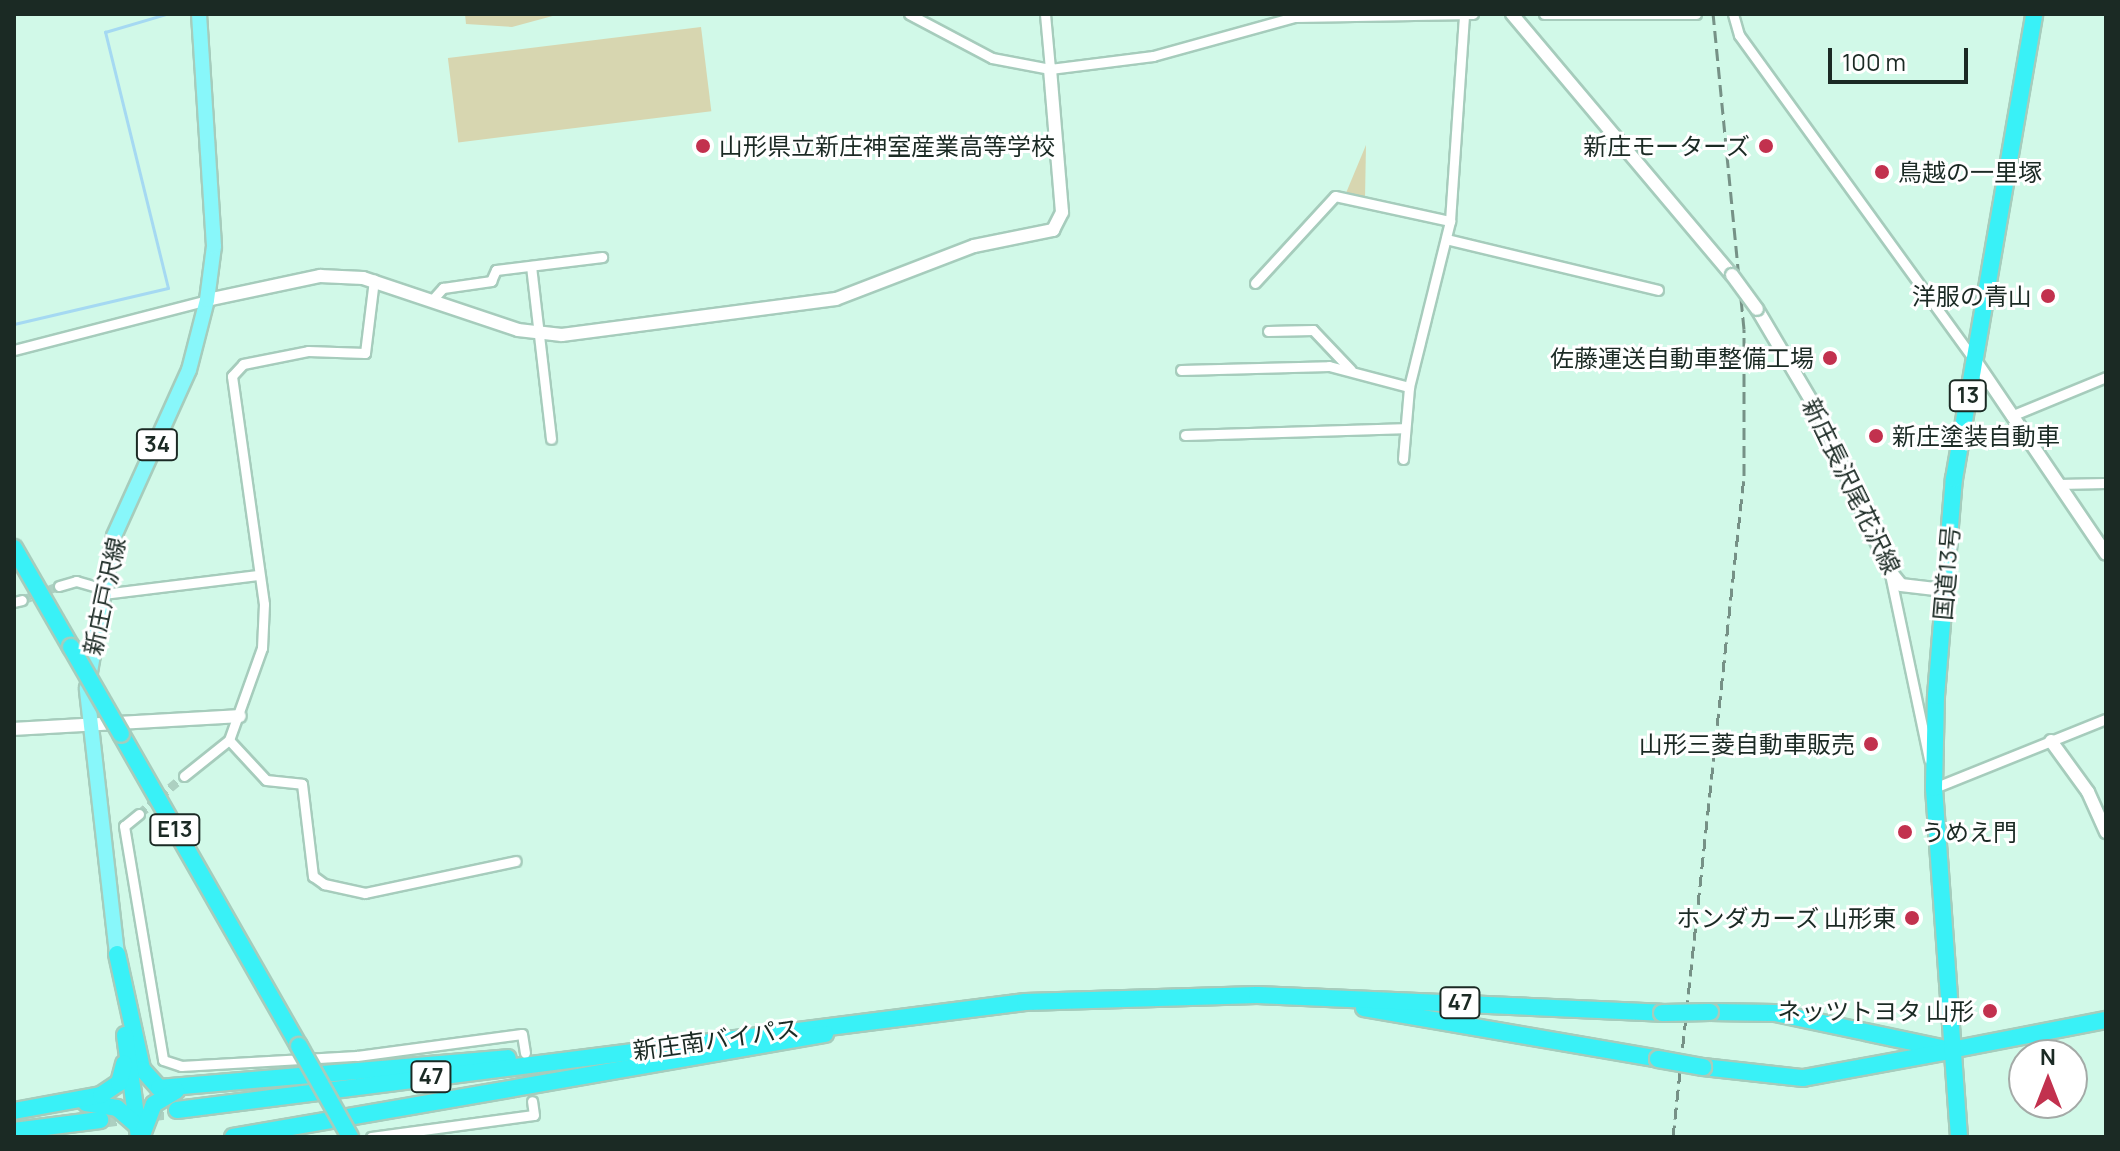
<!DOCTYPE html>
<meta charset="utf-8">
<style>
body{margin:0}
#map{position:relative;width:2120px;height:1151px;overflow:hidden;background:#d1f9e8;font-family:Manrope,"Noto Sans JP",sans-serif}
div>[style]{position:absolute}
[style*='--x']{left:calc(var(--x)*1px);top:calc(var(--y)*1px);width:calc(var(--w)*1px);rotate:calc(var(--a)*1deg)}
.green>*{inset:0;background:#d7d6b0;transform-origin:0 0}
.stream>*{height:3px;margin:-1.5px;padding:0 1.5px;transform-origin:1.5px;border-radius:1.5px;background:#a5d9f2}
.street-tunnel>*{height:9px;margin-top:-4.5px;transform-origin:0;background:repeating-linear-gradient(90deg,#add0c1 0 9px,transparent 0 13.5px)}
.highway-tunnel>*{height:16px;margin-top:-8px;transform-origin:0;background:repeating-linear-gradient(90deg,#add0c1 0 16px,transparent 0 24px)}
.roads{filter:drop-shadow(2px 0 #a6ccbc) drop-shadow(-2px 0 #a6ccbc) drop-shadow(0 2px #a6ccbc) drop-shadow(0 -2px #a6ccbc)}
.street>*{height:9px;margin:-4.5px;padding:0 4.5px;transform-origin:4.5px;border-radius:4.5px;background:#fff}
.secondary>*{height:12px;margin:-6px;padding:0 6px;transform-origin:6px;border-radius:6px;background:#fff}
.primary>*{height:14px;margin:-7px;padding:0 7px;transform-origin:7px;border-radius:7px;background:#88f7fa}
.highway>*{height:16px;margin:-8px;padding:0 8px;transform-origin:8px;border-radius:8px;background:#39f1f7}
.rail>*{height:3px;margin-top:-1.5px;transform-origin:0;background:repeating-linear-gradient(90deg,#769186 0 12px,transparent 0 18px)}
.bridges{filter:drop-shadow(2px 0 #a6ccbc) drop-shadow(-2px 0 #a6ccbc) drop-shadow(0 2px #a6ccbc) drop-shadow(0 -2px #a6ccbc)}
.secondary-bridge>*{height:12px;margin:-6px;padding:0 6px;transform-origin:6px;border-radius:6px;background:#fff}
.highway-bridge>*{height:16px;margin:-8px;padding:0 8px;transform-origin:8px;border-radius:8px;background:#39f1f7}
.dots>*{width:22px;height:22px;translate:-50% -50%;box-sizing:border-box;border:4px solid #fff;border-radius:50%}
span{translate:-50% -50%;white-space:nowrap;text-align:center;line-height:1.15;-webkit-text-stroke:6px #fff;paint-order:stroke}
.shield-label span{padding:2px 6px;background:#fff;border:2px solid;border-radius:6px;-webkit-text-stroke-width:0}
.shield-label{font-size:22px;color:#1b2a24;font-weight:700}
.poi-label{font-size:24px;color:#1b2a24}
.left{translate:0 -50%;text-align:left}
.right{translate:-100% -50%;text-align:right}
.street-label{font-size:24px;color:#1b2a24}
.frame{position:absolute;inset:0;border:16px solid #1b2a24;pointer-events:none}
.north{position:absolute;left:2008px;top:1039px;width:80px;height:80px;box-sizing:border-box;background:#fff;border:2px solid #a4aaa7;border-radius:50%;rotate:0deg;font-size:22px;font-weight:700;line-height:32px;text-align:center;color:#1b2a24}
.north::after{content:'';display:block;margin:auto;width:28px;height:36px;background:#c2314e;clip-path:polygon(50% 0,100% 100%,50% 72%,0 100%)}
.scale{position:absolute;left:1828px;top:48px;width:140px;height:36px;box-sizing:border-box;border:4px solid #1b2a24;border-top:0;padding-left:10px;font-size:24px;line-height:28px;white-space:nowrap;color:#1b2a24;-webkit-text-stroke:6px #fff;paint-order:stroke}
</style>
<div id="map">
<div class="green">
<i style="clip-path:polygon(465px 14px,560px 14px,512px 27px,466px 24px)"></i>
<i style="left:701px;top:27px;width:85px;height:255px;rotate:83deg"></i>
<i style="clip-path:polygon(1366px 145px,1365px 198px,1349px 196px,1346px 193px)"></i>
</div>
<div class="stream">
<i style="--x:14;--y:324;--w:158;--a:-13.2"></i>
<i style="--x:168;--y:288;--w:264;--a:-103.8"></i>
<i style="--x:105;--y:32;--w:64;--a:-16.4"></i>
</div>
<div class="street-tunnel">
<i style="--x:22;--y:600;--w:40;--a:-21"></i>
<i style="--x:139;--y:814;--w:59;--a:-40.2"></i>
</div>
<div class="highway-tunnel">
<i style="--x:100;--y:1120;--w:78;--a:-7.4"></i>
</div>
<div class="roads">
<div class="street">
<i style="--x:909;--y:14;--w:94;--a:27.9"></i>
<i style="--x:992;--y:58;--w:59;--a:10.7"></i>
<i style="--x:1050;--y:69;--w:104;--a:-7.2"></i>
<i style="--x:1153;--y:56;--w:147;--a:-15.4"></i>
<i style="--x:1295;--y:17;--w:178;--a:-1"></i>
<i style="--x:1045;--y:14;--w:55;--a:84.8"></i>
<i style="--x:1544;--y:14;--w:152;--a:0"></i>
<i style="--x:1733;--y:14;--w:22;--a:74"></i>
<i style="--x:1739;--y:35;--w:399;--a:54.1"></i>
<i style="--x:1446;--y:239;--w:218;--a:13.5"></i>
<i style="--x:531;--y:266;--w:174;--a:83.4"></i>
<i style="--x:1255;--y:283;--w:118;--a:-47.4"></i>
<i style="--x:1335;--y:196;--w:118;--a:12.3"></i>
<i style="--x:433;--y:299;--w:15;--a:-48"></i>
<i style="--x:443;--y:288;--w:49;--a:-8.3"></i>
<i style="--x:491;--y:281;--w:12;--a:-66"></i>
<i style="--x:496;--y:270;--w:107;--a:-7"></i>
<i style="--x:1268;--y:331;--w:45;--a:-1.3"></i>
<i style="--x:1313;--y:330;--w:55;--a:46.5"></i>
<i style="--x:14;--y:350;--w:199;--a:-14.5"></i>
<i style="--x:1181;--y:370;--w:148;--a:-1.5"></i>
<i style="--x:1329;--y:366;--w:83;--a:14.7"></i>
<i style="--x:2011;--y:416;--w:103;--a:-22.3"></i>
<i style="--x:1185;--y:435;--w:217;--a:-1.8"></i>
<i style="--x:1403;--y:459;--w:72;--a:-85.2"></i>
<i style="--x:1409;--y:387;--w:171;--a:-76.1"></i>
<i style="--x:1450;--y:221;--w:204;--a:-86.1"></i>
<i style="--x:2058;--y:484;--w:48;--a:-1.2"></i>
<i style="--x:1890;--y:574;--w:189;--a:78.1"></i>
<i style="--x:59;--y:586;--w:18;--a:-16"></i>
<i style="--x:76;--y:581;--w:29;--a:16"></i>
<i style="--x:103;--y:594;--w:156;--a:-7"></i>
<i style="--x:14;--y:602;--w:8;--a:-14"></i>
<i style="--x:229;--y:740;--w:54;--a:47.2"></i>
<i style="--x:266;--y:780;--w:36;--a:6"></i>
<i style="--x:302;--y:784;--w:93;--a:83.2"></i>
<i style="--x:313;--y:876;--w:14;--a:36"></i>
<i style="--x:324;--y:884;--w:42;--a:12.4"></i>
<i style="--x:365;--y:893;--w:154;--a:-12"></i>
<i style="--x:184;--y:776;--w:58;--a:-38.7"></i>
<i style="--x:229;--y:740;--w:98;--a:-70.3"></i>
<i style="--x:262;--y:648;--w:44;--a:-87.4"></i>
<i style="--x:264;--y:604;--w:230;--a:-98"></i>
<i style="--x:232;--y:376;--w:16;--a:-47"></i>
<i style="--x:243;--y:364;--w:66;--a:-11.3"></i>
<i style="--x:308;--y:351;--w:57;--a:2"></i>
<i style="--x:365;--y:353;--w:74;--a:-83"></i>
<i style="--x:1934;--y:788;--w:185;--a:-21.9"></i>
<i style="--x:139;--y:814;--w:19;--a:141"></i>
<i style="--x:124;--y:826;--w:237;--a:80.5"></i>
<i style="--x:163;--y:1060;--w:19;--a:18"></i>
<i style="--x:181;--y:1066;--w:176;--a:-3.3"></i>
<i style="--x:357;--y:1056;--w:166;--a:-7.6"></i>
<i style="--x:522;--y:1034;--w:19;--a:81"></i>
<i style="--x:371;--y:1137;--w:164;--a:-7.7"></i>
<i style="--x:534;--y:1115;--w:14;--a:-98"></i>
</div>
<div class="secondary">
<i style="--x:1512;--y:14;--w:341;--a:49.9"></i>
<i style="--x:207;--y:300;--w:116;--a:-12"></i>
<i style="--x:320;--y:276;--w:43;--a:2.7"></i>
<i style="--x:363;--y:278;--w:163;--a:18.5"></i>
<i style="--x:518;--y:330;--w:44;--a:6.5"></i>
<i style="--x:562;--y:335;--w:276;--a:-7.5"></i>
<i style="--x:836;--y:299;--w:148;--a:-21"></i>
<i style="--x:974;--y:246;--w:81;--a:-11.4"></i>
<i style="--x:1053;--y:230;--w:20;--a:-63"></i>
<i style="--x:1062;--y:212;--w:144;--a:-94.8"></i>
<i style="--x:1757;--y:309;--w:122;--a:59.4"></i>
<i style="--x:1819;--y:414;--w:171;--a:65.8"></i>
<i style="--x:1889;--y:570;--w:19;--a:51"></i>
<i style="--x:1901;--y:585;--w:43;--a:6.6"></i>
<i style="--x:1974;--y:359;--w:235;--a:55.9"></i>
<i style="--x:14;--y:729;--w:226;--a:-3.3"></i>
<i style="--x:2051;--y:741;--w:63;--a:54"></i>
<i style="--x:2088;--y:792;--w:44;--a:65.8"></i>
</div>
<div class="primary">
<i style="--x:117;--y:954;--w:267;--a:-96.5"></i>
<i style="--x:87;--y:689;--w:155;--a:-80"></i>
<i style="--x:114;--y:536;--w:182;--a:-65.7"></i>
<i style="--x:189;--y:370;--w:72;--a:-75.6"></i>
<i style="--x:207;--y:300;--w:54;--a:-82.6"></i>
<i style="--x:214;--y:246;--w:232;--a:-93.7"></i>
</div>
<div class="highway">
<i style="--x:14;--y:548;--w:114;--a:60.1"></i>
<i style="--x:121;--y:734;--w:359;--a:60.3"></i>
<i style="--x:117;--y:954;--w:118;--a:77.7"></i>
<i style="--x:142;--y:1069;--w:25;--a:48"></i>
<i style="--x:159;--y:1088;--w:350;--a:-4.9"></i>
<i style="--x:1364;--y:1008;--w:298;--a:9.8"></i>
<i style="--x:1710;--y:1012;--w:65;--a:0.9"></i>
<i style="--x:1775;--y:1013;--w:180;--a:11.9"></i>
<i style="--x:1951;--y:1050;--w:158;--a:-11"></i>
<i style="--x:125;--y:1035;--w:103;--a:82.2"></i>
<i style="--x:1703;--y:1067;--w:101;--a:6.3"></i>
<i style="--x:1803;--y:1078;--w:144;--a:-10.4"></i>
<i style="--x:86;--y:1103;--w:31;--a:9"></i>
<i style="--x:117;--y:1108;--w:29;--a:41"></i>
<i style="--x:177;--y:1110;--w:855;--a:-7.26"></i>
<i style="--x:1025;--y:1002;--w:232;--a:-1.7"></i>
<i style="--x:1257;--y:995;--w:405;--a:2.5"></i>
<i style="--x:14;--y:1111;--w:88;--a:-10.4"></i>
<i style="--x:101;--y:1095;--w:22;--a:-34"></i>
<i style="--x:119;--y:1083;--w:20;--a:-75"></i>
<i style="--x:14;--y:1131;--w:87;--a:-7.3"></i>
<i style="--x:142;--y:1135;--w:33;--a:-69"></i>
<i style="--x:154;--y:1104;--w:26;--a:-31"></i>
<i style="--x:233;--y:1137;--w:601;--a:-9.87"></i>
<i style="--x:1959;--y:1137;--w:350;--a:-94.1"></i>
<i style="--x:1934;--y:788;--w:92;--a:-88.8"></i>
<i style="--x:1936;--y:696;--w:218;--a:-85.3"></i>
<i style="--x:1954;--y:479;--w:472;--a:-80.2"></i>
</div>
</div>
<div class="rail">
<i style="--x:1673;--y:1137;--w:665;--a:-83.87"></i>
<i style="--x:1744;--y:476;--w:147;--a:-90"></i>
<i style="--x:1744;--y:329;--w:317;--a:-95.6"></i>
</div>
<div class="bridges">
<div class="secondary-bridge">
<i style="--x:1732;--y:275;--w:42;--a:53.7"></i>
</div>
<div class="highway-bridge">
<i style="--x:71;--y:647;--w:100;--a:60.1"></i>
<i style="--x:1662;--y:1013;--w:48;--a:-1.2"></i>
<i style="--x:299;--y:1046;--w:104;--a:60.7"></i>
<i style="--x:1658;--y:1059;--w:46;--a:10.1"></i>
</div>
</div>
<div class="dots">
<i style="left:703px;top:146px;background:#c2314e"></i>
<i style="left:1766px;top:146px;background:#c2314e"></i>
<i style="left:1882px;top:172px;background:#c2314e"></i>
<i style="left:2048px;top:296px;background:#c2314e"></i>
<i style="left:1830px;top:358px;background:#c2314e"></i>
<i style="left:1876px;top:436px;background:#c2314e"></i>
<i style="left:1871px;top:744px;background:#c2314e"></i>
<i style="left:1905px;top:832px;background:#c2314e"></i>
<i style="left:1912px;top:918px;background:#c2314e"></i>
<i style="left:1990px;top:1011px;background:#c2314e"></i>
</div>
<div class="shield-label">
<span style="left:1968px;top:396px">13</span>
<span style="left:157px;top:445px">34</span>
<span style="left:175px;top:830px">E13</span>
<span style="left:1460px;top:1003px">47</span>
<span style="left:431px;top:1077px">47</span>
</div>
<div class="poi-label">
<span class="left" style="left:719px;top:146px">山形県立新庄神室産業高等学校</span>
<span class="right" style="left:1750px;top:146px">新庄モーターズ</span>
<span class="left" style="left:1898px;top:172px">鳥越の一里塚</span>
<span class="right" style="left:2032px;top:296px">洋服の青山</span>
<span class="right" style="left:1814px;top:358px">佐藤運送自動車整備工場</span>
<span class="left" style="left:1892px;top:436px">新庄塗装自動車</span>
<span class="right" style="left:1855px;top:744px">山形三菱自動車販売</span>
<span class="left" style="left:1921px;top:832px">うめえ門</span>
<span class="right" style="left:1896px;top:918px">ホンダカーズ 山形東</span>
<span class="right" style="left:1974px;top:1011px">ネッツトヨタ 山形</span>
</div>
<div class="street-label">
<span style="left:1852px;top:486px;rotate:64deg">新庄長沢尾花沢線</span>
<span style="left:1946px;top:573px;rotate:-85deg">国道13号</span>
<span style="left:104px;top:596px;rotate:-78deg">新庄戸沢線</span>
<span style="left:716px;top:1039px;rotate:-8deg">新庄南バイパス</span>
</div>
<div class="frame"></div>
<div class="north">N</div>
<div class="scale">100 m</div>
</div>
